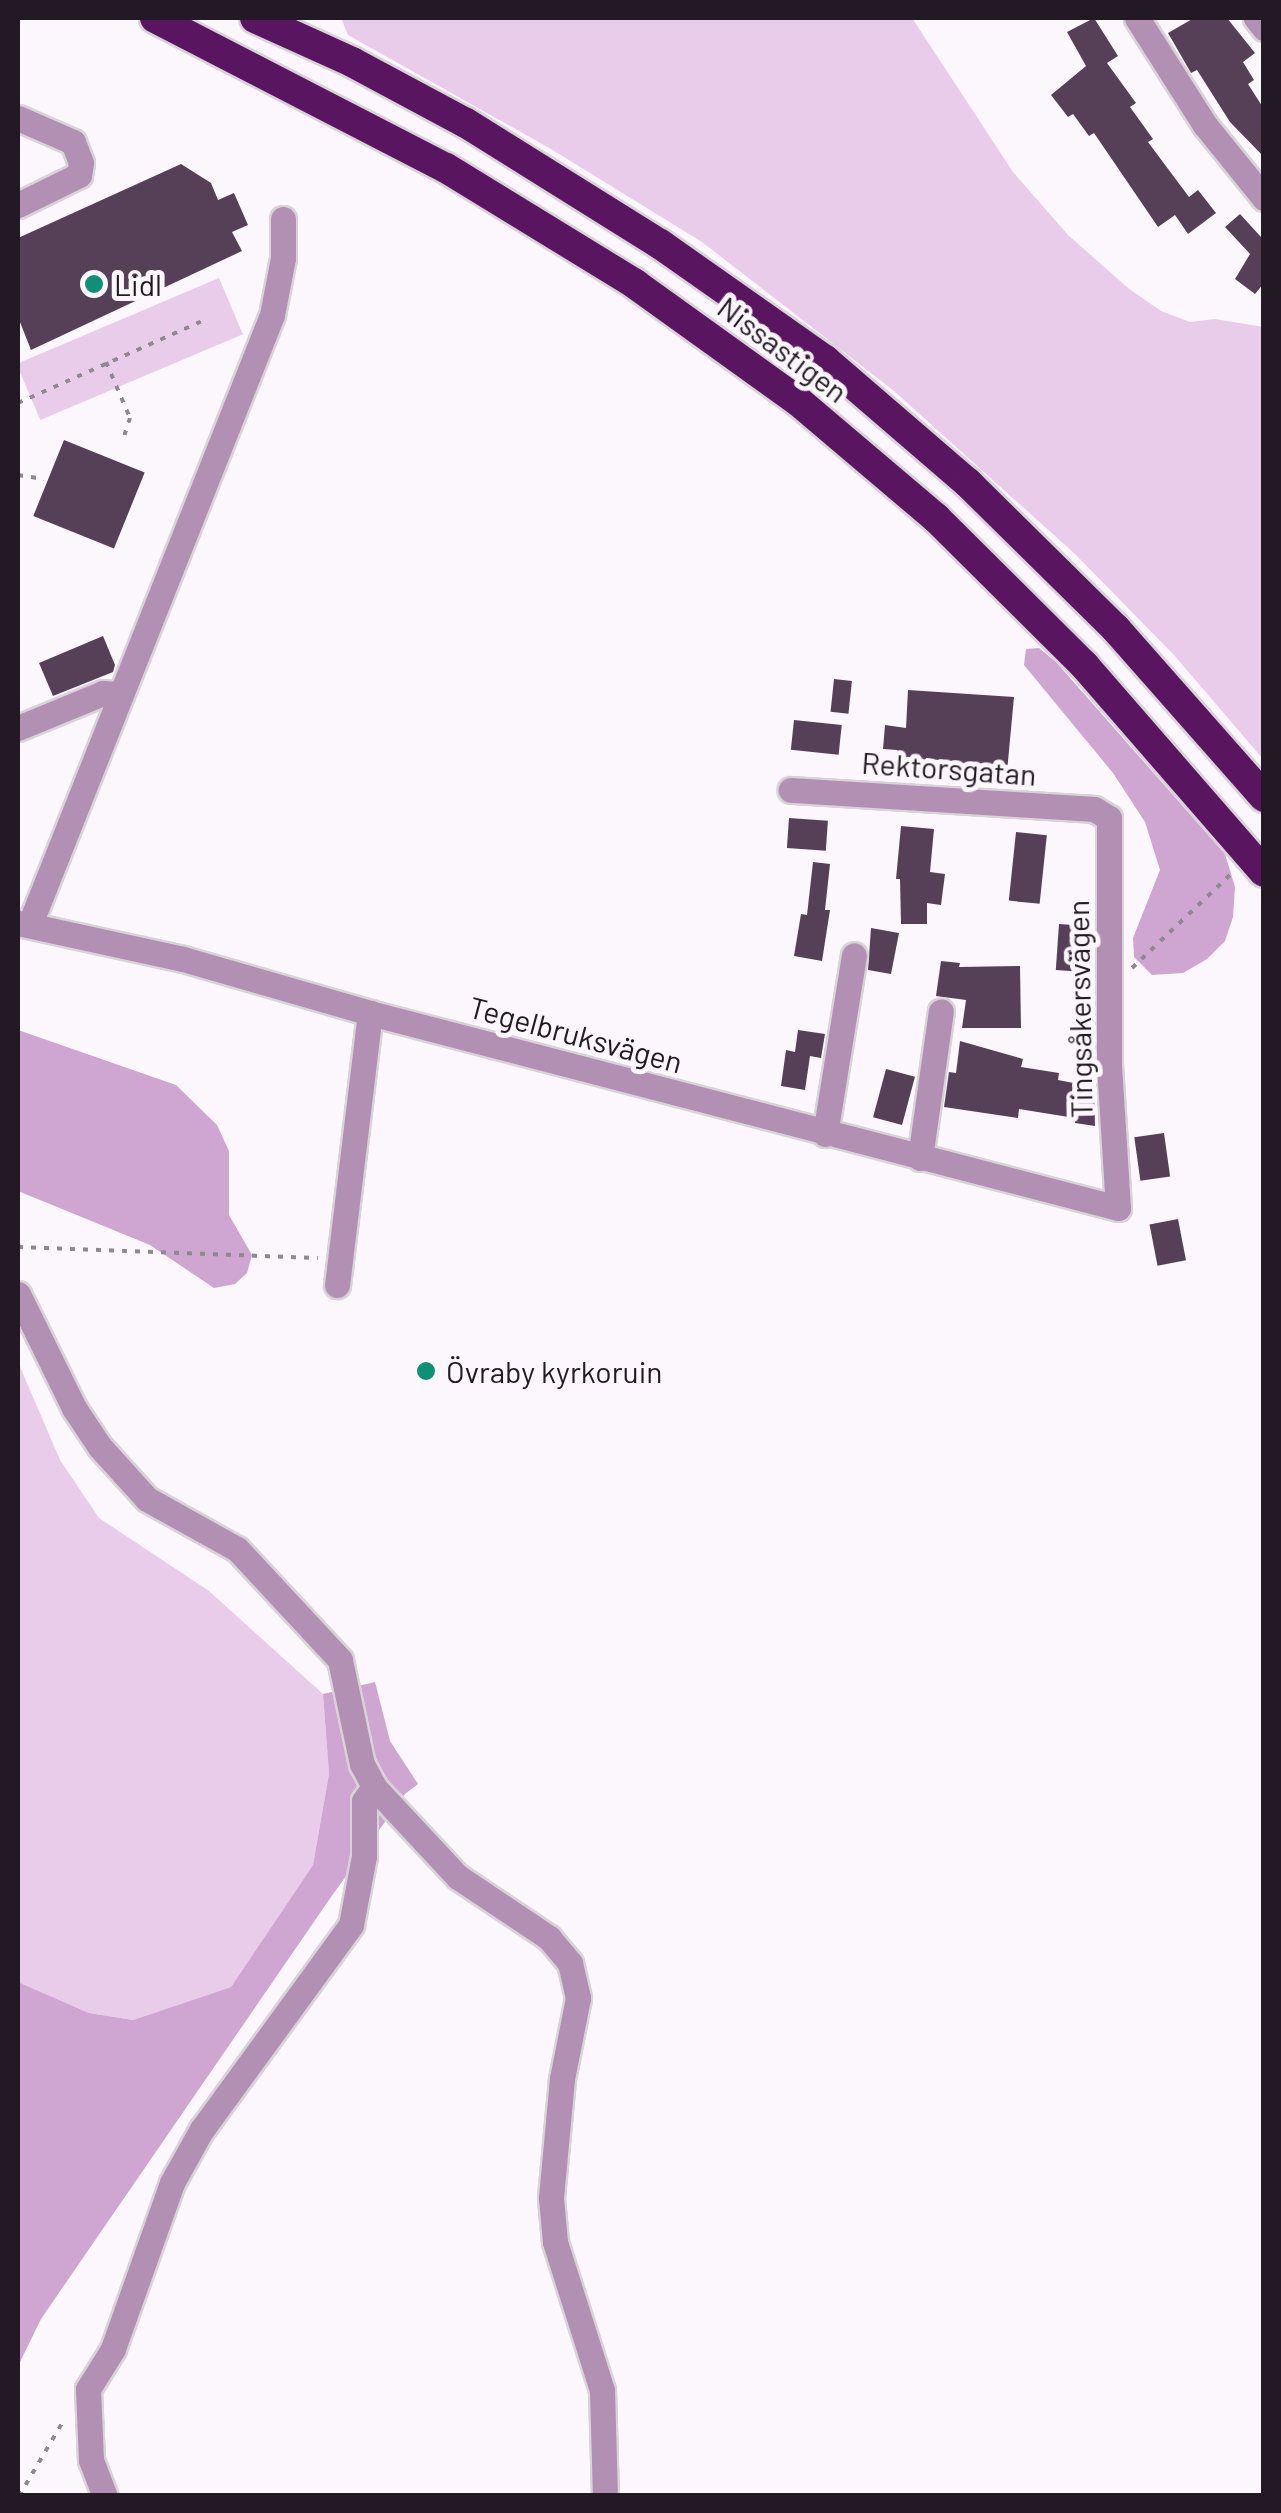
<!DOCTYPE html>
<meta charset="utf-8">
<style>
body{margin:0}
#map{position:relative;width:1281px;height:2513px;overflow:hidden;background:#fcf7fc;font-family:Barlow,sans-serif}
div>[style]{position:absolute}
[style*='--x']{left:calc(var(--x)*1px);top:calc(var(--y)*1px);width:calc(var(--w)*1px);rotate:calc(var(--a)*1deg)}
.green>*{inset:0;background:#e9cbea;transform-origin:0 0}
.forest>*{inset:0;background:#cfa5d1}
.building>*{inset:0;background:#564058;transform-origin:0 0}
.path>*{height:4px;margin-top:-2px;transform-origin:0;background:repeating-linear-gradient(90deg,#908890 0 5px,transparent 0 13px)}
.roads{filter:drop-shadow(2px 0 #d9d3d9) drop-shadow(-2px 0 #d9d3d9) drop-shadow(0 2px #d9d3d9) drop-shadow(0 -2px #d9d3d9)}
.minor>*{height:25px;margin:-12.5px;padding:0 12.5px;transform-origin:12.5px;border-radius:12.5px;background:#b190b3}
.highway>*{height:30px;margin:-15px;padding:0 15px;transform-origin:15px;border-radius:15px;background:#5a1561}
.dots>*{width:28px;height:28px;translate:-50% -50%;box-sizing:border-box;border:5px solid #fcf7fc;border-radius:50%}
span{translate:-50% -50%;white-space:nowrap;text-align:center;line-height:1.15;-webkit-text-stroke:10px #fcf7fc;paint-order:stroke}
.poi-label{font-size:30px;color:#231924}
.left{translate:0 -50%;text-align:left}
.street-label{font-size:30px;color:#231924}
.frame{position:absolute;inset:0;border:20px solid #231924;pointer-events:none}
</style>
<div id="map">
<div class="green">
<i style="clip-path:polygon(341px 18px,912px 18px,1013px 172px,1068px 235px,1128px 288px,1161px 311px,1190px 322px,1215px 319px,1263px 327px,1263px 759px,1174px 655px,1075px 554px,894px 391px,702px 242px,551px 149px,348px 35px)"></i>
<i style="left:219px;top:278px;width:61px;height:220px;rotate:67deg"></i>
<i style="clip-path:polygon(18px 1362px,60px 1460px,99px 1518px,209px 1591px,323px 1694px,329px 1774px,313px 1865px,231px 1987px,133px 2020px,89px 2013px,18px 1982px)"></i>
</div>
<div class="forest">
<i style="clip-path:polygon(1039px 648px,1056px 662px,1225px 854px,1235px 887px,1233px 917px,1225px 941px,1207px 959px,1183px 973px,1152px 975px,1134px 957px,1133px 938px,1160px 870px,1145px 822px,1113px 773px,1024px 665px,1026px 649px)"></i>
<i style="clip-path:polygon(18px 1030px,176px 1085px,217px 1125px,229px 1151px,229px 1215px,252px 1255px,247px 1273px,235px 1284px,214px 1288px,150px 1245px,18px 1191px)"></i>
<i style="clip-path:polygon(375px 1682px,390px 1741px,418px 1784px,405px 1794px,331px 1897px,41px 2319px,18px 2366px,18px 1982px,89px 2013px,133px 2020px,231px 1987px,313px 1865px,329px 1774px,323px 1694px)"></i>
</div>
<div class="building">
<i style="clip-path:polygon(1094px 18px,1118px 56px,1107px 63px,1136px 103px,1130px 107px,1153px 139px,1148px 142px,1189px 197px,1198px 190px,1216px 213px,1188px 234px,1175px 215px,1158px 227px,1094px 133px,1089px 136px,1073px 114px,1068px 117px,1051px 95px,1086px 66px,1067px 32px)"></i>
<i style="clip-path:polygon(1194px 18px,1227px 18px,1255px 53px,1243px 62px,1254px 80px,1248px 84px,1264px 109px,1264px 157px,1230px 122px,1197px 70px,1191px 73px,1168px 33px)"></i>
<i style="clip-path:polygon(181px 164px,211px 183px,218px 200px,234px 193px,248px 225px,232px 232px,242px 251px,31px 350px,18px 317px,18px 238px)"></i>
<i style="clip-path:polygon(1240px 214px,1261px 237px,1264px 232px,1264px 283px,1255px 294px,1235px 279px,1250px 254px,1225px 227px)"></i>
<i style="left:64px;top:440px;width:87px;height:82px;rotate:22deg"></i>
<i style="clip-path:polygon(103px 636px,115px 665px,113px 672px,53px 696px,39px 663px)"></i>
<i style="left:834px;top:679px;width:18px;height:33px;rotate:6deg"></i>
<i style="clip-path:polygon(908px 690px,1014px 697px,1007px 772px,926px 758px,925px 764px,896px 761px,897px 750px,883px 749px,885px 725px,906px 728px)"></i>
<i style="left:794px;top:720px;width:48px;height:30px;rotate:6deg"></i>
<i style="left:789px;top:818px;width:39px;height:30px;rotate:4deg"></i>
<i style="clip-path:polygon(901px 826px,934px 829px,930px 872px,945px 874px,941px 905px,927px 903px,927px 924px,901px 924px,900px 879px,896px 879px)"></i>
<i style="left:1016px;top:832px;width:31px;height:69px;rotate:6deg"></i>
<i style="clip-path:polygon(813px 862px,830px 864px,825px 910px,830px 910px,822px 961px,794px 956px,801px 914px,807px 915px)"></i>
<i style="left:1059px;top:924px;width:29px;height:46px;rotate:4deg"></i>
<i style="clip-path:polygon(871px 928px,899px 933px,891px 974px,868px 970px)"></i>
<i style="clip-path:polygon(941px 961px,960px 963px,959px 967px,1020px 966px,1021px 1028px,962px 1028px,966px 1000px,936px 996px)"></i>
<i style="clip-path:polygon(798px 1030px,825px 1034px,821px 1058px,810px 1056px,805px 1090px,781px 1086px,786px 1050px,795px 1052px)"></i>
<i style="clip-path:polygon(960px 1041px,1023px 1059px,1021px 1067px,1059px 1073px,1058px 1080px,1094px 1087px,1095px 1126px,1075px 1123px,1075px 1118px,1019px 1109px,1018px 1118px,944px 1107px,949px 1072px,956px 1073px)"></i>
<i style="left:886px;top:1069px;width:30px;height:50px;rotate:15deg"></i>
<i style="left:1164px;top:1133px;width:44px;height:30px;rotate:82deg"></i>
<i style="left:1178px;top:1219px;width:42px;height:29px;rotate:79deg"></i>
</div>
<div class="path">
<i style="--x:106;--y:362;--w:61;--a:66.8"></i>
<i style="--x:130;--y:418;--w:22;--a:108"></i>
<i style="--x:18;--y:403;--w:201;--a:-24"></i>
<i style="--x:18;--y:475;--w:26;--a:9"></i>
<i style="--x:1132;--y:968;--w:135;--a:-43.5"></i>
<i style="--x:18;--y:1247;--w:300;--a:2.1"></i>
<i style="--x:19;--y:2496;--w:88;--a:-59.4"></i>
</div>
<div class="roads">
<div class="minor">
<i style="--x:1137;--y:18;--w:127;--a:57.6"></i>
<i style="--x:1205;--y:125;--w:94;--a:51.1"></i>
<i style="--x:1256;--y:18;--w:13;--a:51"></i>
<i style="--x:18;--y:118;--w:60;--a:23.6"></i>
<i style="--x:73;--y:142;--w:22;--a:69"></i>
<i style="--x:81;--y:163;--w:12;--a:99"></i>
<i style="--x:79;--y:175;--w:68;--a:153.8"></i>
<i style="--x:18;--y:728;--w:92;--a:-22.4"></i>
<i style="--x:103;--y:693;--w:18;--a:3"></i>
<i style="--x:18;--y:923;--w:169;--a:12.3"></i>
<i style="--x:183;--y:959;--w:195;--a:16.1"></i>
<i style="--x:370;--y:1013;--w:773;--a:14.61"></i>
<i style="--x:1118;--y:1208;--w:143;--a:-93.6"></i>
<i style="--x:1109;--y:1065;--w:247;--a:-90"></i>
<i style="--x:1109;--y:818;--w:17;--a:-149"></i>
<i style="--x:1094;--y:809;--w:304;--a:-176.4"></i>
<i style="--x:30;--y:924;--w:655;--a:-68.33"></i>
<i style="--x:272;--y:315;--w:58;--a:-79.1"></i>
<i style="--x:283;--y:258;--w:39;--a:-90"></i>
<i style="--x:825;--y:1134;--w:181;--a:-80.8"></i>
<i style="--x:920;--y:1158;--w:148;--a:-81.9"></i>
<i style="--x:337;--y:1285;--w:274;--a:-83.1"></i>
<i style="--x:18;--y:1294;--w:127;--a:63.8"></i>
<i style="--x:74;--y:1408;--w:47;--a:56.3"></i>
<i style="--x:100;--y:1447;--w:70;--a:47.9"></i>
<i style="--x:147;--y:1499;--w:103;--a:29.1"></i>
<i style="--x:237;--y:1549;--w:151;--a:47.1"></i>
<i style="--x:340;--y:1660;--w:106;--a:78.1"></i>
<i style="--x:362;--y:1764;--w:26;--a:62"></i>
<i style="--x:374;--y:1787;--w:17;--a:126"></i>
<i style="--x:364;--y:1801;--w:55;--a:90"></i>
<i style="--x:364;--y:1856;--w:70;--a:100.7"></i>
<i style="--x:351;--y:1925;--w:253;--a:126.1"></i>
<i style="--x:202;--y:2129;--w:62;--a:119.1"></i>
<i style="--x:172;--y:2183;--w:176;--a:109.6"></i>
<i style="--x:113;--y:2349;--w:47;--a:122"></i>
<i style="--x:88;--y:2389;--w:71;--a:87.6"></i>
<i style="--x:91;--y:2460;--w:39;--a:69"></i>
<i style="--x:374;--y:1787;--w:123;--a:47"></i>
<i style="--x:458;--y:1877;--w:110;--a:33.8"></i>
<i style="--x:549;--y:1938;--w:33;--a:50"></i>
<i style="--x:570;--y:1963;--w:36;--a:77"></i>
<i style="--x:578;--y:1998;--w:83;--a:101.2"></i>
<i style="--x:562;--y:2079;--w:120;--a:95.3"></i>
<i style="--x:551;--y:2198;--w:44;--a:84.8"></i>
<i style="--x:555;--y:2242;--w:155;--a:72.4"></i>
<i style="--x:602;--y:2390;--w:106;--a:88.4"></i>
</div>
<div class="highway">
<i style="--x:155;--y:18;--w:327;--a:27.3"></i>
<i style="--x:446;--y:168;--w:222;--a:31.5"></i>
<i style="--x:635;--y:284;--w:201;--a:35.7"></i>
<i style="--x:798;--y:401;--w:181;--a:40.3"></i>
<i style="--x:936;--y:518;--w:209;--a:44.8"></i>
<i style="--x:1084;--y:665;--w:274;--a:49"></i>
<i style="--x:255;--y:18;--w:107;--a:24.4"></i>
<i style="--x:352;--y:62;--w:129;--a:28.2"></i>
<i style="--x:466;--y:123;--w:229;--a:32"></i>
<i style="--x:660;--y:244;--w:202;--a:35.1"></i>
<i style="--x:825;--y:360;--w:189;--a:40.7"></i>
<i style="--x:968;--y:483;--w:208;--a:44.6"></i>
<i style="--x:1116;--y:629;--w:224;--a:48.6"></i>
</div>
</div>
<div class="dots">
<i style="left:94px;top:284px;background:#0e9077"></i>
<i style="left:426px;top:1371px;background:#0e9077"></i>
</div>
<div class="poi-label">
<span class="left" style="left:114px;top:284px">Lidl</span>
<span class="left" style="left:446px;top:1371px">Övraby kyrkoruin</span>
</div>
<div class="street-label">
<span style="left:783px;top:349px;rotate:37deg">Nissastigen</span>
<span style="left:949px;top:768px;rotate:4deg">Rektorsgatan</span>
<span style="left:1079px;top:1009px;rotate:-91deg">Tingsåkersvägen</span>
<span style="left:576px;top:1034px;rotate:15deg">Tegelbruksvägen</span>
</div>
<div class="frame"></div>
</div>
